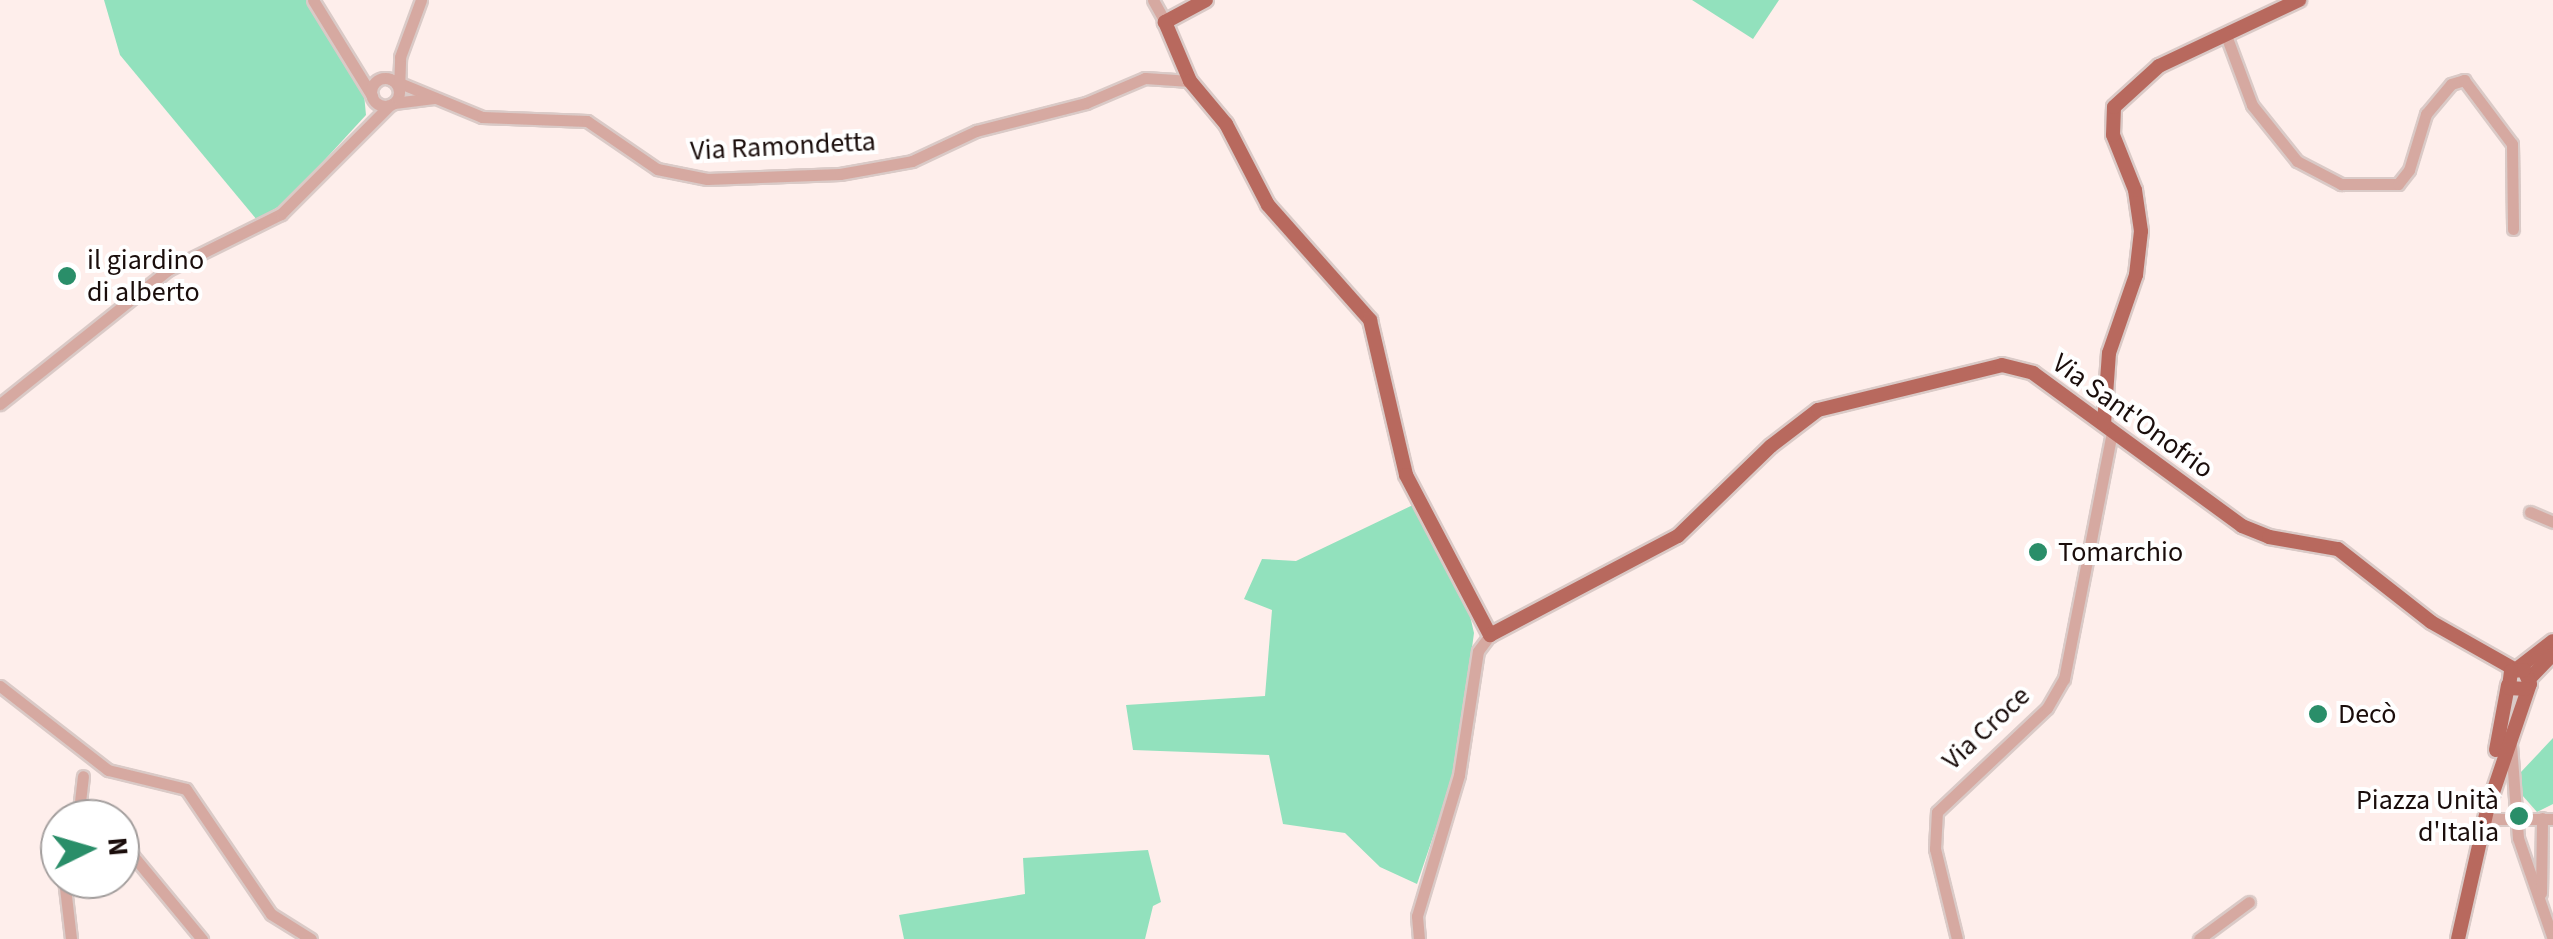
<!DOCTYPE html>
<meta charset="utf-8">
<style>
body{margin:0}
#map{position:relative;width:2553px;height:939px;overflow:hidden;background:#feeeeb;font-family:"Source Sans 3",sans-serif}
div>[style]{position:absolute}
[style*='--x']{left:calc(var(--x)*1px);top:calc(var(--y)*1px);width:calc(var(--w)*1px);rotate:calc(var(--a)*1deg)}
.green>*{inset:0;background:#92e1bd}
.roads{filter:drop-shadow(2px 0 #dacac7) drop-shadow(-2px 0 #dacac7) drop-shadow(0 2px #dacac7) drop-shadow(0 -2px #dacac7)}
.minor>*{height:11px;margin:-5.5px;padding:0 5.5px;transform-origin:5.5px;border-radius:5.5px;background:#d6a9a1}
.minor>.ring{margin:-5.5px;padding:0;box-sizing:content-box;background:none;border:11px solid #d6a9a1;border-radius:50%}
.major>*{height:14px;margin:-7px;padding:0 7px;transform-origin:7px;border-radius:7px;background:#b8695e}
.dots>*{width:28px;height:28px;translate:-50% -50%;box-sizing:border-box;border:5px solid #fff;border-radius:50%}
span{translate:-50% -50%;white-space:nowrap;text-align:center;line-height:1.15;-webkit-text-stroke:8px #fff;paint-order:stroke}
.street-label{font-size:28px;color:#1a0d0b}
.poi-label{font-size:28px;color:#1a0d0b}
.left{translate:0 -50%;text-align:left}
.right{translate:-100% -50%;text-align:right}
.north{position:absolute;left:40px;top:799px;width:100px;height:100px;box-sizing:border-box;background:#fff;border:2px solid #a39e9d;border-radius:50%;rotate:85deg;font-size:28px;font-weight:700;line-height:40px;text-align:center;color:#1a0d0b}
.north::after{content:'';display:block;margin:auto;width:35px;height:45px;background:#2a8e69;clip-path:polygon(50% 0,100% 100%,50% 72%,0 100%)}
</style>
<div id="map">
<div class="green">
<i style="clip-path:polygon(104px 0,308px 0,364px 94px,366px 115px,286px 202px,257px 220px,120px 55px)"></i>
<i style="clip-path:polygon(1692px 0,1779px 0,1753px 39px)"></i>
<i style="clip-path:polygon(1415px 504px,1465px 594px,1474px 633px,1455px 772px,1417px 884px,1380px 867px,1345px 833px,1283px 824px,1269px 755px,1133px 750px,1126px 705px,1265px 696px,1272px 610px,1244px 599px,1262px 559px,1296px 561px)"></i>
<i style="clip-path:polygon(2553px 738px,2553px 804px,2537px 812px,2522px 795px,2521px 772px)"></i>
<i style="clip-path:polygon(1148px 850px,1161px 902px,1153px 906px,1145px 939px,904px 939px,899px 915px,1025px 894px,1023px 858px)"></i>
</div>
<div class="roads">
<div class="minor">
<i style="--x:313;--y:0;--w:113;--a:58.4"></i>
<i style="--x:1153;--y:0;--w:25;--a:61"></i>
<i style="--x:2227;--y:38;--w:72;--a:69.5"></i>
<i style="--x:2252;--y:105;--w:72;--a:51.2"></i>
<i style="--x:2297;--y:161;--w:50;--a:27.6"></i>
<i style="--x:2341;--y:184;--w:57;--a:0"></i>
<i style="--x:2398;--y:184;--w:18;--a:-52"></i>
<i style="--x:2409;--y:170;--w:59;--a:-73.1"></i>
<i style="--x:2426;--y:114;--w:39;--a:-50"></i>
<i style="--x:2451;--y:84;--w:14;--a:-17"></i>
<i style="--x:2464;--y:80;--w:80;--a:53.1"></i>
<i style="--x:2512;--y:144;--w:85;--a:89.3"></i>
<i class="ring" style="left:371px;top:78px;width:17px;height:17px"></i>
<i style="--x:390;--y:79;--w:100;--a:22.4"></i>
<i style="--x:482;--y:117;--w:105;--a:2.2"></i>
<i style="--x:587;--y:121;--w:85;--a:34.4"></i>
<i style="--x:657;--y:169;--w:51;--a:11.3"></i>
<i style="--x:707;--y:179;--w:133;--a:-2.2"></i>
<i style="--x:840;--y:174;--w:73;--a:-10.2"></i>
<i style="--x:912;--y:161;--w:71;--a:-25.1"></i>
<i style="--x:976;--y:131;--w:114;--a:-14.3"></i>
<i style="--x:1086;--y:103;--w:64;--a:-23"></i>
<i style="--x:1145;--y:78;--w:45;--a:3.8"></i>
<i style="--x:399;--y:91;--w:34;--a:-88"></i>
<i style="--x:400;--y:57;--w:61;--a:-69.8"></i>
<i style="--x:394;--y:103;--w:40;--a:-7.1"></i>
<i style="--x:0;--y:404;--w:215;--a:-38.6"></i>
<i style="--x:168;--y:270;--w:126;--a:-26.4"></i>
<i style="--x:281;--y:214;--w:154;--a:-45"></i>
<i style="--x:2530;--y:512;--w:25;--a:23"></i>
<i style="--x:0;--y:686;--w:137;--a:37.9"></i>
<i style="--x:108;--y:770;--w:80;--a:13.7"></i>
<i style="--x:186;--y:789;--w:151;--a:55.8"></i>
<i style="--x:271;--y:914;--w:47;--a:32"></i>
<i style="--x:2511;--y:745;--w:93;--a:85.7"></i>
<i style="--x:2518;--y:838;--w:107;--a:70.9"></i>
<i style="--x:78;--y:819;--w:43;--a:-83.4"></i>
<i style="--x:2485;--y:819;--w:68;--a:0"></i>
<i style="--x:120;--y:840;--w:129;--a:50.4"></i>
<i style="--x:64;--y:879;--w:60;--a:83.3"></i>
<i style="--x:2541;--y:893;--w:75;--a:-89.2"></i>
<i style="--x:1419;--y:939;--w:23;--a:-95"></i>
<i style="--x:1417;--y:916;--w:147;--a:-73.4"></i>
<i style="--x:1459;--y:775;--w:125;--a:-81.3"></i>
<i style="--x:1478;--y:651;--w:20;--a:-53"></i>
<i style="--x:1957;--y:939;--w:93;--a:-103.7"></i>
<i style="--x:1935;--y:849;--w:37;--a:-87"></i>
<i style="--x:1937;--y:812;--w:151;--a:-43.4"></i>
<i style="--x:2047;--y:708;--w:34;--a:-60"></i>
<i style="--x:2064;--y:679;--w:253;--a:-79"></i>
<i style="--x:2199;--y:939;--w:62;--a:-36.5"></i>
</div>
<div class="major">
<i style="--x:1206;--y:0;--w:47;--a:151.8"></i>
<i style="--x:1165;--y:22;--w:64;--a:67"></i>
<i style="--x:1190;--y:81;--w:56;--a:50.1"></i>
<i style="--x:1226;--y:124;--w:91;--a:62.6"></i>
<i style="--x:1268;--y:205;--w:154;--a:48.4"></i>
<i style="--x:1370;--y:320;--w:159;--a:76.9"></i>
<i style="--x:1406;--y:475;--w:181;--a:62.3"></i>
<i style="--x:1490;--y:635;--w:212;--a:-27.8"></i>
<i style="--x:1678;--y:536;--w:129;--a:-44.1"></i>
<i style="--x:1771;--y:446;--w:59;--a:-37.5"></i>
<i style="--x:1818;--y:410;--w:189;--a:-13.7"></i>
<i style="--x:2002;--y:365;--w:32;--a:14"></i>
<i style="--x:2033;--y:373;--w:259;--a:36.2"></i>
<i style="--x:2242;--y:526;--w:29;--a:22"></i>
<i style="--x:2269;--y:537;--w:70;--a:9.9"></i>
<i style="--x:2338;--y:549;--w:118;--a:38.1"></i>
<i style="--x:2431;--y:622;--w:95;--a:29.5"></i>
<i style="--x:2104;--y:424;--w:71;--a:-86"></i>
<i style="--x:2109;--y:353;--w:83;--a:-70.9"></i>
<i style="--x:2136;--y:275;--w:44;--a:-83.5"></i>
<i style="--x:2141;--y:231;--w:41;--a:-98.3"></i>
<i style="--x:2135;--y:190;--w:59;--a:-111.8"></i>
<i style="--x:2113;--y:135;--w:28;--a:-88"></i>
<i style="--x:2114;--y:107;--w:61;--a:-42.3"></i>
<i style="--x:2159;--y:66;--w:155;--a:-25.2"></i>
<i style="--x:2518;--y:668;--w:44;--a:-37.6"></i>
<i style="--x:2530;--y:678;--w:33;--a:-46"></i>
<i style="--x:2496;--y:750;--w:66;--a:-79.5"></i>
<i style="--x:2458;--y:939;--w:132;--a:-77.3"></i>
<i style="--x:2487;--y:810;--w:133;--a:-71.2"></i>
<i style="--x:2530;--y:684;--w:15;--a:-113"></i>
<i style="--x:2524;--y:670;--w:13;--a:176"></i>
<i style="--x:2511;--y:671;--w:17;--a:97"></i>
<i style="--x:2509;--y:688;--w:17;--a:3"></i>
</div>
</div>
<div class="dots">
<i style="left:67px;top:276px;background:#2a8e69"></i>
<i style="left:2038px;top:552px;background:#2a8e69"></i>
<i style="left:2318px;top:714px;background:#2a8e69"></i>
<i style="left:2519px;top:816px;background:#2a8e69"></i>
</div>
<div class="street-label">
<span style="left:783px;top:146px;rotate:-3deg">Via Ramondetta</span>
<span style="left:2133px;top:416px;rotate:36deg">Via Sant'Onofrio</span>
<span style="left:1986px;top:728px;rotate:-43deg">Via Croce</span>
</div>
<div class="poi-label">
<span class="left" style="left:87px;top:276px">il giardino<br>di alberto</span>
<span class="left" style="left:2058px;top:552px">Tomarchio</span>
<span class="left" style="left:2338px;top:714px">Decò</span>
<span class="right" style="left:2499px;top:816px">Piazza Unità<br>d'Italia</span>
</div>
<div class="north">N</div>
</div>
